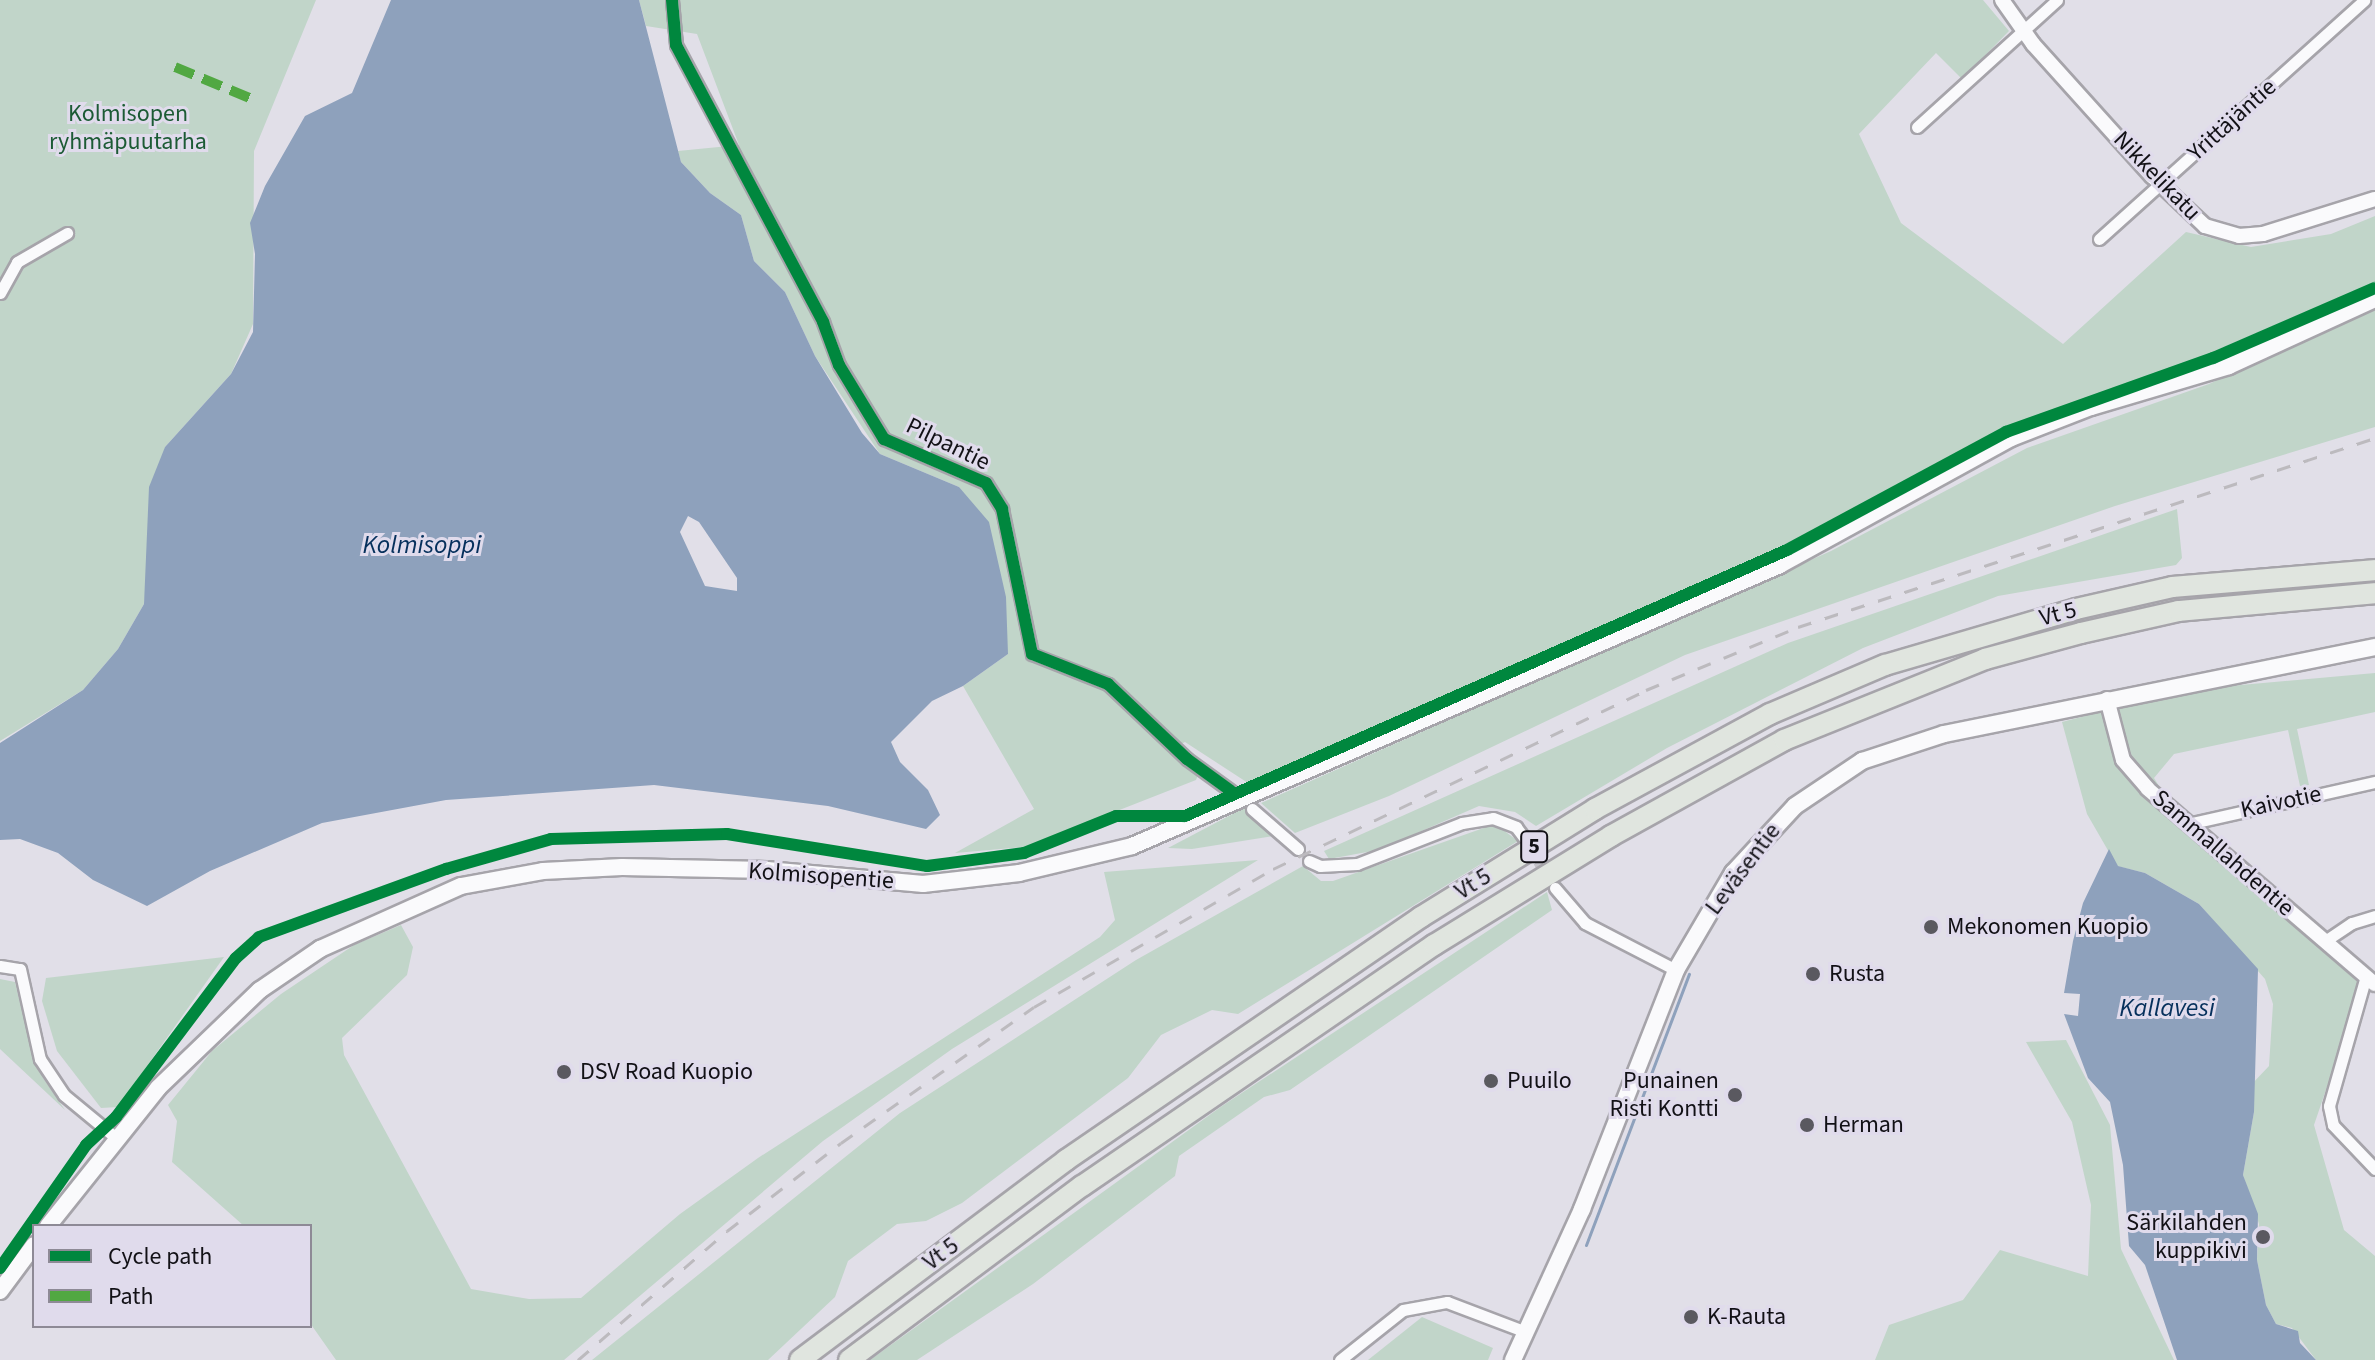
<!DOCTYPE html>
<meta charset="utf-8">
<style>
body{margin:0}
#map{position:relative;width:2375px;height:1360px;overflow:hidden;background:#e1dfe8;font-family:"Source Sans 3",sans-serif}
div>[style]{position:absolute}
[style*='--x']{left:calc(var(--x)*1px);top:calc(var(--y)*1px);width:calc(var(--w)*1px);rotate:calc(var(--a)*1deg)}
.green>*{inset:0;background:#c1d5c9}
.water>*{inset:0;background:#8ea1bc}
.stream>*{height:3px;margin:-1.5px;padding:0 1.5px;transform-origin:1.5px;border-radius:1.5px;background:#8ea1bc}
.minor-tunnel>*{height:11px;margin-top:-5.5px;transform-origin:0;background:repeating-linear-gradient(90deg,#c2c0c8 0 11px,transparent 0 16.5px)}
.roads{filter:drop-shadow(2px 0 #a6a4aa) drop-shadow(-2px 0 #a6a4aa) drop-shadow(0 2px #a6a4aa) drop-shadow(0 -2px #a6a4aa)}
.minor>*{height:11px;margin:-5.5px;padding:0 5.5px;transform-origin:5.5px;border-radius:5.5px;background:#fafafc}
.tertiary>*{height:14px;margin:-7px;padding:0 7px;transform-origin:7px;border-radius:7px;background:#fafafc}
.secondary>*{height:16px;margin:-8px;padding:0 8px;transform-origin:8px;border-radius:8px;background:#fafafc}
.motorway>*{height:20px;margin:-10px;padding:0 10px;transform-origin:10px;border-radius:10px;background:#e0e5df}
.rail>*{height:3px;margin-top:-1.5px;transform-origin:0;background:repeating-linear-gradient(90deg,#bcbabe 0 14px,transparent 0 28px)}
.quiet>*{height:10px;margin-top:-5px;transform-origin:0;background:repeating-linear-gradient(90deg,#51a842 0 20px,transparent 0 30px)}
.cycleway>*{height:12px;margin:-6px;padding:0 6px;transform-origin:6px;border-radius:6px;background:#00873e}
.dots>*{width:22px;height:22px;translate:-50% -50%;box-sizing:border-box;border:4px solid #e0dbec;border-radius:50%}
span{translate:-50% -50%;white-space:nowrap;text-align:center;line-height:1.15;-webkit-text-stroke:6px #e0dbec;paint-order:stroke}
.shield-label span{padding:2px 6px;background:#e0dbec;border:2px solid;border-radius:6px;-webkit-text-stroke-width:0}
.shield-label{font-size:22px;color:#121116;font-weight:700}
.park-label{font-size:24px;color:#1c5b35}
.street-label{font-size:24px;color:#121116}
.poi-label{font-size:24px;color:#121116}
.left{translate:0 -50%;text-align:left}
.right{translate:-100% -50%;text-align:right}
.water-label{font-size:26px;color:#06305c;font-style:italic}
.legend{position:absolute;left:32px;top:1224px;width:280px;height:104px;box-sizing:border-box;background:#e0dbec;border:2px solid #8e8a96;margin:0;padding:10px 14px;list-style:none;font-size:24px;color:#121116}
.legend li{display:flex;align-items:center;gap:16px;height:40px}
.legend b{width:40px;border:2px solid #8e8a96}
</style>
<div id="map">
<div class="green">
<i style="clip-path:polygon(0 0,316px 0,254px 151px,253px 324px,231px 374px,165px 447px,144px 604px,118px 649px,83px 690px,0 741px)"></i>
<i style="clip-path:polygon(639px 0,1983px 0,2009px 31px,1962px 79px,1936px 53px,1859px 134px,1901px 223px,2063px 344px,2186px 232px,2251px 247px,2331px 234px,2375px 216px,2375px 282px,2203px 356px,1997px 431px,1797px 539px,1248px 783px,1185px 742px,1169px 750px,1198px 775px,1196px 780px,1025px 847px,955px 853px,1034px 809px,963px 686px,1008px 654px,959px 487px,880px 454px,815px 356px,785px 292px,754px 261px,741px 215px,710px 193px,681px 162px,678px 151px,739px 145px,697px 34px,646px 26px)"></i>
<i style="clip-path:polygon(2375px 307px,2375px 427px,2115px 506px,1685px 655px,1389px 796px,1295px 833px,1261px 803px,1831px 551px,2027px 448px,2209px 384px)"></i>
<i style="clip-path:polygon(2177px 509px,2182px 558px,2176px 565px,1998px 596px,1863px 648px,1667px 748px,1536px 826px,1515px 812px,1479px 806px,1378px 850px,1329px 859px,1324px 851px,1788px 643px)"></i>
<i style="clip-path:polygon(2375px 673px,2375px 712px,2297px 729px,2309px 785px,2300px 786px,2288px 730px,2174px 754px,2154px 778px,2186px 829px,2364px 978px,2314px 1125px,2344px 1230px,2375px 1256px,2375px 1360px,2316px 1360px,2292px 1328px,2276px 1324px,2266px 1305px,2257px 1260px,2259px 1224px,2243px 1175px,2254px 1112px,2251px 1085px,2269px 1066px,2273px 1004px,2265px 979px,2199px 904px,2145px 873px,2117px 866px,2087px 814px,2062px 722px,2185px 690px)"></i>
<i style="clip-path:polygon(1244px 808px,1273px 836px,1192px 849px,1168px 848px)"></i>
<i style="clip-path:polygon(1495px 824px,1518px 841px,1238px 1014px,1212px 1010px,1161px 1035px,1128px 1078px,962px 1203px,926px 1221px,897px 1224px,848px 1261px,835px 1297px,768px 1360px,592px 1360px,900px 1113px,1136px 960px,1303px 866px,1321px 881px,1333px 881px)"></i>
<i style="clip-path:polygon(1258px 860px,952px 1049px,823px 1141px,564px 1360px,336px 1360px,310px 1323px,310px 1226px,244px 1226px,172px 1162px,177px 1121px,168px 1105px,212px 1051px,281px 994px,354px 945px,401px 925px,413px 947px,407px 975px,342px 1038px,344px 1055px,471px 1289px,529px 1299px,581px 1298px,680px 1214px,758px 1158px,1100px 937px,1115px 920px,1104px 872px)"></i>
<i style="clip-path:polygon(1547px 892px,1552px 910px,1290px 1090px,1264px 1097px,1179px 1156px,1175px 1176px,1033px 1284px,917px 1360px,870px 1360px,1222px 1106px)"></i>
<i style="clip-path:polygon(224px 957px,118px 1107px,101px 1108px,57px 1051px,42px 1001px,46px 978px)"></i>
<i style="clip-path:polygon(0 979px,15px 982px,31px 1047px,43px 1078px,65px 1110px,0 1049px)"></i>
<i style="clip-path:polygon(2066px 1040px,2110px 1125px,2121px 1249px,2174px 1360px,1875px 1360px,1889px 1325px,1963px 1300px,2000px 1250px,2088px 1276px,2091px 1205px,2072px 1122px,2026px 1042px)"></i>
<i style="clip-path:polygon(1422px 1317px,1493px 1348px,1488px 1360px,1368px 1360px)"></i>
</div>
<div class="water">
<i style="clip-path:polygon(evenodd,391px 0,639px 0,681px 162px,710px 193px,741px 215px,754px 261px,785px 292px,815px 356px,862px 433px,880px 454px,959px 487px,989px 522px,1006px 597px,1008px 654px,963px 686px,932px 701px,891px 742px,900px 762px,928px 790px,940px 815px,926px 829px,828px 806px,654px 785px,446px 800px,322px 823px,210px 871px,147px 906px,93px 880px,58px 853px,20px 839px,0 840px,0 743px,83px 690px,118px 649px,144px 604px,149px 487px,165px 447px,231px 374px,253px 332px,255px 254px,250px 223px,265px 186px,305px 116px,352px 93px,391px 0,688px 516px,699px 522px,737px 578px,737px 591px,705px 586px,680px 532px,688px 516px)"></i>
<i style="clip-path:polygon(2109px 849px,2118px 866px,2145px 873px,2199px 904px,2258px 969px,2254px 1112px,2243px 1175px,2258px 1214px,2257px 1260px,2266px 1305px,2276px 1324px,2298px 1331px,2300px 1343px,2316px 1360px,2177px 1360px,2145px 1265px,2129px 1246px,2123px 1165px,2110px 1102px,2088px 1078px,2064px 1014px,2078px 1016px,2080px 994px,2064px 993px,2073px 941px,2083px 903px)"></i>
</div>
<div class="stream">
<i style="--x:1586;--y:1245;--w:290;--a:-69.2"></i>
</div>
<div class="minor-tunnel">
<i style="--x:1530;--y:847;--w:39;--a:59"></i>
</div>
<div class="roads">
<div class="minor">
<i style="--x:672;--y:0;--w:45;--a:84.9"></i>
<i style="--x:676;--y:45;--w:314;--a:62"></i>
<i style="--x:823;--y:322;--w:46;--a:69.6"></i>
<i style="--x:839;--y:365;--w:87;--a:58.7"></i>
<i style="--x:884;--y:439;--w:111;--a:23.3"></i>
<i style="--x:986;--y:483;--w:31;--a:58"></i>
<i style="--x:1002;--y:509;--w:148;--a:78.3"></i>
<i style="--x:1032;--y:654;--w:82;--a:21.5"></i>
<i style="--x:1108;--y:684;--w:109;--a:43.5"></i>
<i style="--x:1187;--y:759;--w:54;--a:36"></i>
<i style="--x:1917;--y:127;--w:189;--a:-42.2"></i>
<i style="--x:2099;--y:239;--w:357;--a:-42"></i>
<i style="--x:0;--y:293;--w:35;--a:-61"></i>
<i style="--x:17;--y:262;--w:58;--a:-30.1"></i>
<i style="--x:1252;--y:809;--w:61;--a:41"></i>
<i style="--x:2188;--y:824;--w:192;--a:-12.7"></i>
<i style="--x:1309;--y:861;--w:12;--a:24"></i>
<i style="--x:1320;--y:866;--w:37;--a:-3"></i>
<i style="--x:1357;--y:864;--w:113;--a:-21.3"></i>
<i style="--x:1462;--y:823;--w:31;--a:-9"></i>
<i style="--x:1493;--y:818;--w:25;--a:21"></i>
<i style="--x:1516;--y:827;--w:15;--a:53"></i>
<i style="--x:1555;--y:888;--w:46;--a:49.4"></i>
<i style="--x:1585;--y:923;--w:102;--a:27.3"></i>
<i style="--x:2325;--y:941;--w:32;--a:-34"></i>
<i style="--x:2352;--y:923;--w:24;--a:-17"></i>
<i style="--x:0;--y:966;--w:20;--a:9"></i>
<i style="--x:20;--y:969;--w:92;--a:77.5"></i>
<i style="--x:40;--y:1059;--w:43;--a:56.3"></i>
<i style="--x:64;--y:1095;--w:66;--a:39.5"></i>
<i style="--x:2366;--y:976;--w:135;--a:105.9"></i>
<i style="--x:2329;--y:1106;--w:19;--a:78"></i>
<i style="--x:2333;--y:1125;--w:61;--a:46.3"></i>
<i style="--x:1340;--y:1360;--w:80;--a:-38.4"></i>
<i style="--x:1403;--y:1310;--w:45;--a:-10.3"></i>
<i style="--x:1447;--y:1302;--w:85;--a:20.8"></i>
</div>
<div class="tertiary">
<i style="--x:2002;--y:0;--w:54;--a:54.8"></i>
<i style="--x:2033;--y:44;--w:178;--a:48"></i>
<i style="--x:2152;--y:176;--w:73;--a:43.3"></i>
<i style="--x:2205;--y:226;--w:35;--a:16"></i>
<i style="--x:2239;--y:236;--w:24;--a:-5"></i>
<i style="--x:2263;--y:234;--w:117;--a:-17.4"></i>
<i style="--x:2107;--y:699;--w:63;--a:75.3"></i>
<i style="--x:2123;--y:760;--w:38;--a:49"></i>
<i style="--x:2148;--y:789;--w:299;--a:40.7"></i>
</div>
<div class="secondary">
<i style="--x:48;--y:1226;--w:176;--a:-51.4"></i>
<i style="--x:158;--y:1088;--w:141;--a:-43.9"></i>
<i style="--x:260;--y:990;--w:73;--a:-34.3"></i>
<i style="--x:320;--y:949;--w:154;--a:-24.1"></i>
<i style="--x:461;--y:886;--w:83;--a:-10.4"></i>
<i style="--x:543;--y:871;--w:79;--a:-2.9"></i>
<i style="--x:622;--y:867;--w:145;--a:1.2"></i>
<i style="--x:767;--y:870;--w:157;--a:5.1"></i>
<i style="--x:923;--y:884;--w:97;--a:-6.5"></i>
<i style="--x:1019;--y:873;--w:116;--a:-13.4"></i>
<i style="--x:1132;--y:846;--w:706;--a:-23.44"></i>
<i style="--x:1780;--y:565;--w:264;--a:-28.8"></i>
<i style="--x:2011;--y:438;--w:86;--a:-21.2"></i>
<i style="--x:2091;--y:407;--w:144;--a:-16.5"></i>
<i style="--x:2229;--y:366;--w:161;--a:-24.7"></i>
<i style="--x:0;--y:1291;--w:57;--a:-53.5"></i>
<i style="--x:1513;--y:1360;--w:166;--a:-65.4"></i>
<i style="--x:1582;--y:1209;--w:257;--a:-68.5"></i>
<i style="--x:1676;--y:970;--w:113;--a:-59.6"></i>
<i style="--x:1733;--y:873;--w:91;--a:-47.2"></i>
<i style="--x:1795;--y:806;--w:81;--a:-33.9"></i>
<i style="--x:1862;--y:761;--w:86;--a:-18.2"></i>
<i style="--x:1944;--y:734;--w:440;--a:-11.4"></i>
</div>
<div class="motorway">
<i style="--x:800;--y:1360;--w:333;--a:-36.9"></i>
<i style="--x:1066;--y:1160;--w:430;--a:-34.4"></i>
<i style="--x:1421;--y:917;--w:205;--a:-31.8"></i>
<i style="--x:1595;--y:809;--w:199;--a:-28.5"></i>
<i style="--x:1770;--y:714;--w:125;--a:-23.1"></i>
<i style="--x:1885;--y:665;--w:199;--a:-16.3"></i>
<i style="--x:2076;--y:609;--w:99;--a:-12.8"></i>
<i style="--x:2173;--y:587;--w:203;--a:-4.8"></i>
<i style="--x:849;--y:1360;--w:291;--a:-36.8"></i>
<i style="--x:1082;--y:1186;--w:427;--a:-34.4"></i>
<i style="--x:1434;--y:945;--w:208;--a:-31.6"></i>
<i style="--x:1611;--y:836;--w:198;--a:-29"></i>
<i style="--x:1784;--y:740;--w:217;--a:-21.9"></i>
<i style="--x:1985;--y:659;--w:99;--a:-15.2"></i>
<i style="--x:2081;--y:633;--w:100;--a:-12.7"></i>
<i style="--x:2179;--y:611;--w:197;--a:-5.2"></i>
</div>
</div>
<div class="rail">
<i style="--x:578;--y:1360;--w:197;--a:-40.9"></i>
<i style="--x:727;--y:1231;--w:144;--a:-37.7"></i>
<i style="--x:841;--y:1143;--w:236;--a:-35.2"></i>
<i style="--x:1034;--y:1007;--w:276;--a:-30"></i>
<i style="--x:1273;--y:869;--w:414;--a:-25.6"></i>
<i style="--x:1646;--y:690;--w:165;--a:-22.5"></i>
<i style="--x:1798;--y:627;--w:607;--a:-18.14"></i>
</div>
<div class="quiet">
<i style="--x:175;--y:67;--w:83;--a:22.6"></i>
</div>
<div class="cycleway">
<i style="--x:672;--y:0;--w:45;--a:84.9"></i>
<i style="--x:676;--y:45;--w:314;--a:62"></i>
<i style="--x:823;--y:322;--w:46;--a:69.6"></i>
<i style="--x:839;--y:365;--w:87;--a:58.7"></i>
<i style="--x:884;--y:439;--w:111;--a:23.3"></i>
<i style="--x:986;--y:483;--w:31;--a:58"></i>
<i style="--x:1002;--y:509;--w:148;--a:78.3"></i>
<i style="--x:1032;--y:654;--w:82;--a:21.5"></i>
<i style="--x:1108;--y:684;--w:109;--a:43.5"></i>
<i style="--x:1187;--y:759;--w:54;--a:36"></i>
<i style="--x:0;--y:1268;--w:150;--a:-55"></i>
<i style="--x:86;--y:1145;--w:41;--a:-43"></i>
<i style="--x:116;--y:1117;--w:199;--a:-53"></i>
<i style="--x:236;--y:958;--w:31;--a:-42"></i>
<i style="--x:259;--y:937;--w:199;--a:-20"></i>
<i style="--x:446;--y:869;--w:109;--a:-15.9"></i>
<i style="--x:551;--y:839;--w:176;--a:-1.6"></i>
<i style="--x:727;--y:834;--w:203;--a:9.1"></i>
<i style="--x:927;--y:866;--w:98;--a:-7.6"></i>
<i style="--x:1024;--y:853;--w:99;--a:-21.9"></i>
<i style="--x:1116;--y:816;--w:69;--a:0"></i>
<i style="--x:1185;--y:816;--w:658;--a:-23.84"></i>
<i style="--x:1787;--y:550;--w:249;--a:-28.3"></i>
<i style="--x:2006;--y:432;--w:220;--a:-19.7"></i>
<i style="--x:2213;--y:358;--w:176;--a:-23.4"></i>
</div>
<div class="dots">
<i style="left:1931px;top:927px;background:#5a5960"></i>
<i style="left:1813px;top:974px;background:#5a5960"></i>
<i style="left:564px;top:1072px;background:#5a5960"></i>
<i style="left:1491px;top:1081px;background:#5a5960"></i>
<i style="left:1735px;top:1095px;background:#5a5960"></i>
<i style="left:1807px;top:1125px;background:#5a5960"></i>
<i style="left:2263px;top:1237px;background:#5a5960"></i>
<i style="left:1691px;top:1317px;background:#5a5960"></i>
</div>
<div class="shield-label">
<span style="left:1534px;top:847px">5</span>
</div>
<div class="park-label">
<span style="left:128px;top:128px">Kolmisopen<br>ryhmäpuutarha</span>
</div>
<div class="street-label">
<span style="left:2232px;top:120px;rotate:-42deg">Yrittäjäntie</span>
<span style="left:2157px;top:176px;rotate:46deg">Nikkelikatu</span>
<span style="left:948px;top:444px;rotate:26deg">Pilpantie</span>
<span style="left:2058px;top:614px;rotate:-15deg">Vt 5</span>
<span style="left:2281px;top:802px;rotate:-12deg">Kaivotie</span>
<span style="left:2223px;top:853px;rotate:41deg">Sammallahdentie</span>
<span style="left:1743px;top:869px;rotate:-53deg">Leväsentie</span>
<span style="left:821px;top:876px;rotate:4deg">Kolmisopentie</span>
<span style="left:1473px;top:884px;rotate:-32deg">Vt 5</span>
<span style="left:941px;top:1254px;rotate:-37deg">Vt 5</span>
</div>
<div class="poi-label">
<span class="left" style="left:1947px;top:927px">Mekonomen Kuopio</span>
<span class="left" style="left:1829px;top:974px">Rusta</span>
<span class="left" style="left:580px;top:1072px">DSV Road Kuopio</span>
<span class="left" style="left:1507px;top:1081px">Puuilo</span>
<span class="right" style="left:1719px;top:1095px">Punainen<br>Risti Kontti</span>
<span class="left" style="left:1823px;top:1125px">Herman</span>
<span class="right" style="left:2247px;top:1237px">Särkilahden<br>kuppikivi</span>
<span class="left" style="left:1707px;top:1317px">K-Rauta</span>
</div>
<div class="water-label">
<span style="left:422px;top:545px">Kolmisoppi</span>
<span style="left:2167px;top:1008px">Kallavesi</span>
</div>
<ul class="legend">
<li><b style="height:10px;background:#00873e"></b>Cycle path</li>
<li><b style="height:10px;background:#51a842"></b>Path</li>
</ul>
</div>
